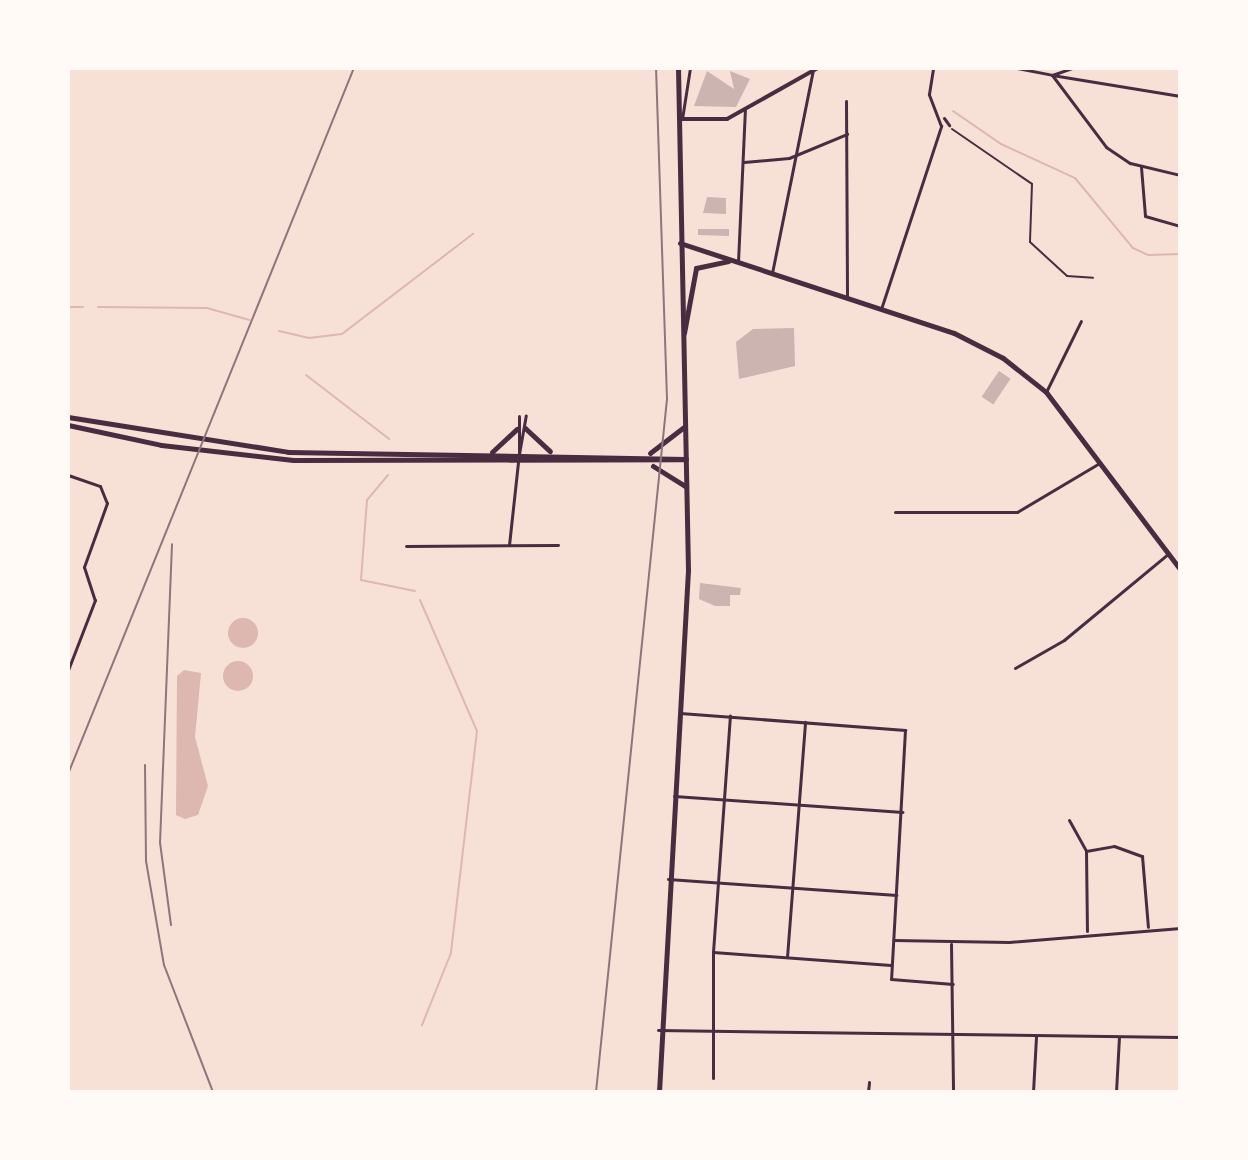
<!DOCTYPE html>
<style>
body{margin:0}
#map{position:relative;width:1248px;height:1160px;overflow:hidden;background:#f7e1d7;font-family:"Source Serif 4",serif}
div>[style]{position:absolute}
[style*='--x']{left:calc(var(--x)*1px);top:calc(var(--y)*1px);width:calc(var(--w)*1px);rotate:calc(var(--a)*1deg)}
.water>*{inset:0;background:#dcb8b0}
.round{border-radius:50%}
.stream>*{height:2px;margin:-1px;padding:0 1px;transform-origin:1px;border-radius:1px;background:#dcb8b0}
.building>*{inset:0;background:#ccb4b1;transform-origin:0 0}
.path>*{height:2px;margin:-1px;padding:0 1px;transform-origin:1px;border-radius:1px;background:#4a2c40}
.minor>*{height:3px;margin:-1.5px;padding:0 1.5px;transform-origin:1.5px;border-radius:1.5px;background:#4a2c40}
.tertiary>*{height:4px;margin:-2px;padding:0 2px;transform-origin:2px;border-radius:2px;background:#4a2c40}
.secondary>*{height:5px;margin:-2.5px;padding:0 2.5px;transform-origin:2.5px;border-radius:2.5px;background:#4a2c40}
.rail>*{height:2px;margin:-1px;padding:0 1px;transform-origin:1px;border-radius:1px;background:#8f747c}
span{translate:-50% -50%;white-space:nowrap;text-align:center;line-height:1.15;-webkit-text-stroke:7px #fffaf5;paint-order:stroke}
.frame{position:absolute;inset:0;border:70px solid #fffaf5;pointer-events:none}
</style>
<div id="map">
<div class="water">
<i class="round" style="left:228px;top:618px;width:30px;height:30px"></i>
<i class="round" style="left:223px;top:661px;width:30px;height:30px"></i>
<i style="clip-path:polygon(184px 670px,201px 673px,195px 737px,208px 786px,198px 815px,185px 819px,176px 815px,177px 676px)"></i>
</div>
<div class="stream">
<i style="--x:953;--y:111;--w:58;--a:34.5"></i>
<i style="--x:1001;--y:144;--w:81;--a:24.7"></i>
<i style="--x:1075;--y:178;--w:91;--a:50.4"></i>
<i style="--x:1133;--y:248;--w:17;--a:25"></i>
<i style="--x:1148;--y:255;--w:32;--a:-2"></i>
<i style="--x:68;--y:307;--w:15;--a:0"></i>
<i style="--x:98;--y:307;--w:109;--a:0.5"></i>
<i style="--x:207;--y:308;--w:44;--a:15.9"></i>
<i style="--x:279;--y:331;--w:31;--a:13"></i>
<i style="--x:309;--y:338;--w:33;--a:-7"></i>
<i style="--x:342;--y:334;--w:165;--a:-37.4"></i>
<i style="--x:306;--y:375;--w:105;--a:37.6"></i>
<i style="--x:388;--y:475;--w:33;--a:130"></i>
<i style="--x:367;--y:500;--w:80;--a:94.3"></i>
<i style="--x:361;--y:580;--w:55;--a:11.5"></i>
<i style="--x:420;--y:600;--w:143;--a:66.5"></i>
<i style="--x:477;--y:731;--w:224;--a:96.7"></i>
<i style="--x:451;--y:953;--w:78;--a:111.9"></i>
</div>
<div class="building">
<i style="clip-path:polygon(707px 71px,734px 89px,730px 71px,750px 79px,736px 107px,694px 106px)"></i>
<i style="clip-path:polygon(707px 197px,726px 198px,726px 214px,703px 213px)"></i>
<i style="clip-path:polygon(698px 229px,729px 229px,729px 236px,698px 235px)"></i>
<i style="clip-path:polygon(794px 328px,795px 366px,739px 379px,736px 342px,753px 329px)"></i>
<i style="left:999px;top:371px;width:14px;height:31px;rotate:34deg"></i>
<i style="clip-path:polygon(700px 583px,741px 588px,740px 595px,730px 595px,730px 606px,715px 606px,699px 599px)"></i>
</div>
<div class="path">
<i style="--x:952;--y:129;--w:97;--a:34.5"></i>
<i style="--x:1032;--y:184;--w:58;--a:92"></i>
<i style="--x:1030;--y:242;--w:50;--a:42.6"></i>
<i style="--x:1067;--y:276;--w:26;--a:4"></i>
</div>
<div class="minor">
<i style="--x:1017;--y:68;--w:36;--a:11"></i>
<i style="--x:1052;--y:75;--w:21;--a:-19"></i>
<i style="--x:1052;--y:75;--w:90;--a:53.1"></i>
<i style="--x:1106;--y:147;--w:29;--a:34"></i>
<i style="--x:1130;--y:163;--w:51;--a:13.5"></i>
<i style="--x:1052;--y:75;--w:130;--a:9.3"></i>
<i style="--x:846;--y:101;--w:196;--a:89.7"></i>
<i style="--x:944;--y:118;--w:9;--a:54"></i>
<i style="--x:682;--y:119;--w:52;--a:-81.1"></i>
<i style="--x:744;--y:162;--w:45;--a:-5.1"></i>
<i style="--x:789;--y:158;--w:63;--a:-22.5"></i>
<i style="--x:1141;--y:167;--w:49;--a:85.3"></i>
<i style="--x:1145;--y:216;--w:36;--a:16"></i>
<i style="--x:738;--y:262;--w:152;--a:-87.4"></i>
<i style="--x:772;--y:273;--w:207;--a:-78.6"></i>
<i style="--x:881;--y:309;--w:193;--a:-71.8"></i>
<i style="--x:941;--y:126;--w:34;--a:-111"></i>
<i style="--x:929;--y:94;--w:26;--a:-81"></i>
<i style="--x:1046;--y:392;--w:79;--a:-63.8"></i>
<i style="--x:519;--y:416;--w:37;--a:90"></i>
<i style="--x:519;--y:454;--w:39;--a:-80"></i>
<i style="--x:68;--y:475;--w:34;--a:19"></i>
<i style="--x:100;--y:486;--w:18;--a:68"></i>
<i style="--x:107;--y:503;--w:68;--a:109.8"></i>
<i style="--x:84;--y:567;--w:35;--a:72"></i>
<i style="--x:95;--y:600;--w:75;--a:111.1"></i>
<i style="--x:895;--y:512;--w:122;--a:0"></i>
<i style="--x:1017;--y:512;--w:94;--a:-30.7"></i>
<i style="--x:509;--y:545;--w:83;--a:-83.8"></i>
<i style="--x:406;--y:546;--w:152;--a:-0.4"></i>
<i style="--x:1015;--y:668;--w:56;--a:-29.7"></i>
<i style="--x:1064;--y:640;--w:135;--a:-39.6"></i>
<i style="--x:680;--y:713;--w:226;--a:4.3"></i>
<i style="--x:905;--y:730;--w:249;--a:93.2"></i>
<i style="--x:891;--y:979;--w:62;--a:4.6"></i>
<i style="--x:674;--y:796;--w:229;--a:4"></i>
<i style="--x:1069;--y:820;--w:35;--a:61"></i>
<i style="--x:1086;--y:851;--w:80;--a:89.3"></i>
<i style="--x:1086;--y:851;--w:28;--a:-10"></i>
<i style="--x:1114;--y:846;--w:30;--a:20"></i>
<i style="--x:1142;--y:856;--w:71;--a:85.2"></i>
<i style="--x:668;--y:879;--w:229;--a:4"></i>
<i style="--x:894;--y:940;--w:115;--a:1"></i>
<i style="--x:1009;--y:942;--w:172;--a:-4.7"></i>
<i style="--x:951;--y:944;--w:148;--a:89.2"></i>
<i style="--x:713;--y:952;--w:178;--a:4.2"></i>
<i style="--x:787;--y:957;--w:236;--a:-85.6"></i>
<i style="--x:658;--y:1030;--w:522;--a:0.77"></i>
<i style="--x:713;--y:1078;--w:126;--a:-90"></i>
<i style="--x:713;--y:952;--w:237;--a:-85.9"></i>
<i style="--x:868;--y:1092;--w:10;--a:-84"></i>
<i style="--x:1033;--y:1092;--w:56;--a:-86.9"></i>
<i style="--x:1116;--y:1092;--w:55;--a:-86.9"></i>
</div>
<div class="tertiary">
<i style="--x:682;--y:119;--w:45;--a:0"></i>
<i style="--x:727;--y:119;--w:104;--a:-29.3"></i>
</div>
<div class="secondary">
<i style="--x:680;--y:243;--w:288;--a:18.2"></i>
<i style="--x:954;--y:333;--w:55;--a:27"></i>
<i style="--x:1003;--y:358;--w:55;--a:38.3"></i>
<i style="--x:1046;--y:392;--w:222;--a:52.9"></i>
<i style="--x:684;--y:333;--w:66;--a:-79.5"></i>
<i style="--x:696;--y:268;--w:33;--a:-12"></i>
<i style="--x:68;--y:417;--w:223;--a:9"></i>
<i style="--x:288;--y:452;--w:397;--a:1"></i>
<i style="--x:68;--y:425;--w:95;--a:12.1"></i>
<i style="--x:161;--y:445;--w:133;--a:6.5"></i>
<i style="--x:293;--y:460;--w:393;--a:-0.1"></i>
<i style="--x:525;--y:428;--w:34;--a:43"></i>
<i style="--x:492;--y:452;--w:34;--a:-43"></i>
<i style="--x:650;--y:453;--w:44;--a:-37.6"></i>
<i style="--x:653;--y:466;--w:39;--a:32"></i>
<i style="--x:659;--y:1092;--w:523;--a:-86.82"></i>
<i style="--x:688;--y:570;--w:502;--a:-91.14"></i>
</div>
<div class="rail">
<i style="--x:145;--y:765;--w:96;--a:89.4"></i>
<i style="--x:146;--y:861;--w:106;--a:80.2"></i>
<i style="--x:164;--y:965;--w:136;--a:68.9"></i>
<i style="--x:68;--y:774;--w:762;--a:-67.95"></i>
<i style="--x:171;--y:925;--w:83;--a:-97.6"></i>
<i style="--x:160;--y:843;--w:299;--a:-87.7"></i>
<i style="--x:596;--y:1092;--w:697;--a:-84.15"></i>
<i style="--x:667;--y:399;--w:331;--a:-91.9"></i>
</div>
<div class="frame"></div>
</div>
